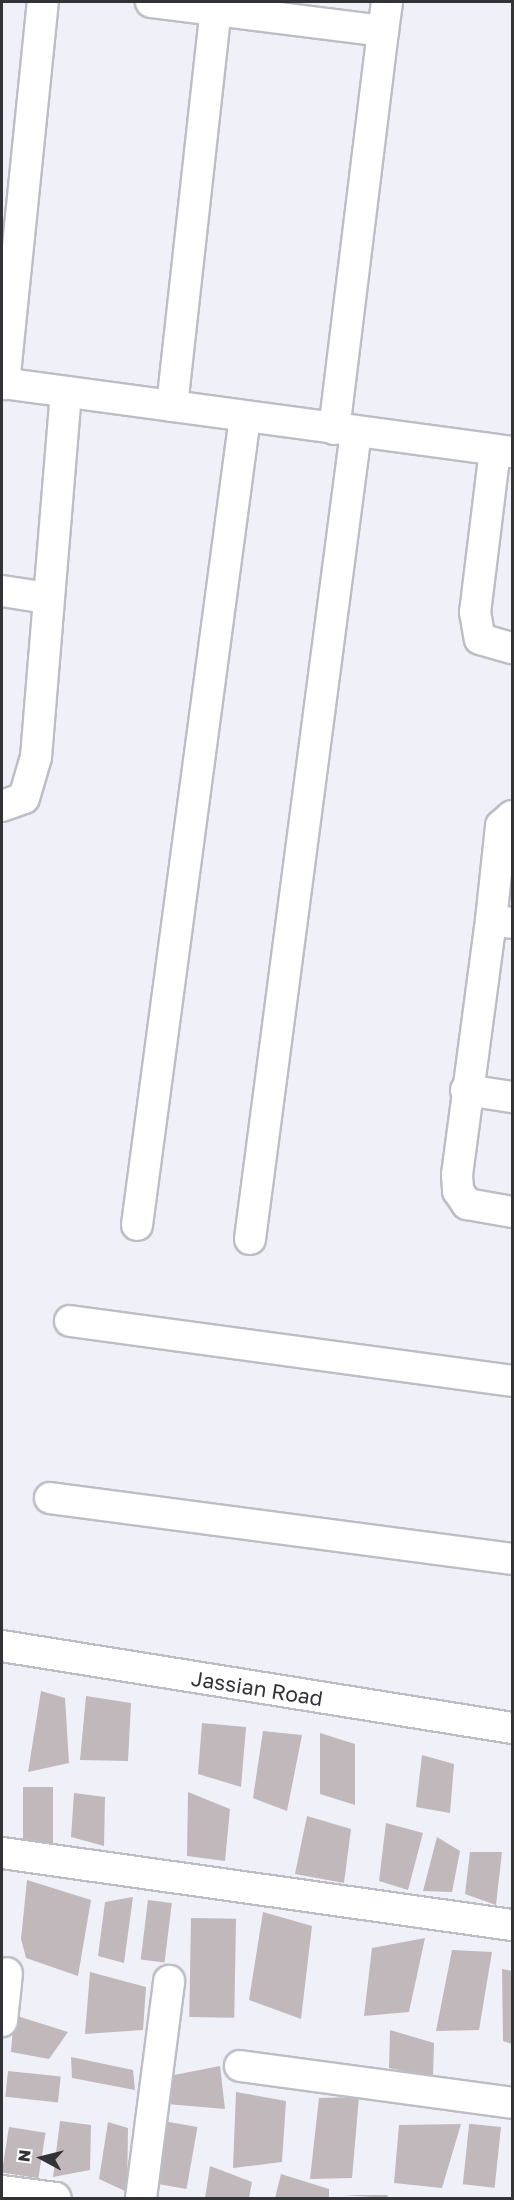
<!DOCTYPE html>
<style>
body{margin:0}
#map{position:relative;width:514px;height:2200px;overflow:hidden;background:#f0f1f8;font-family:"Golos Text",sans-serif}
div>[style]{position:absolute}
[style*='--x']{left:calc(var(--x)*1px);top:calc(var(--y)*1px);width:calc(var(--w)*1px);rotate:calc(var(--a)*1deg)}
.building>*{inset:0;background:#c0b8bb;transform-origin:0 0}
.roads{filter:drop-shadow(2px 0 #bdbec5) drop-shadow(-2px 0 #bdbec5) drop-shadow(0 2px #bdbec5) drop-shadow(0 -2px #bdbec5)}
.minor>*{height:30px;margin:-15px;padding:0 15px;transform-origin:15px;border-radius:15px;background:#fff}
span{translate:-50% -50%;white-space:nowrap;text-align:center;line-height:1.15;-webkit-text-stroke:4.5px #fff;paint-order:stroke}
.street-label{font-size:21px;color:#323336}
.frame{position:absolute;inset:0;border:3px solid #323336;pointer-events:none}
.north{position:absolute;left:12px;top:2128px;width:60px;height:60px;-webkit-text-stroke:4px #fff;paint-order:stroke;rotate:277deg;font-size:16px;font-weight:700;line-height:24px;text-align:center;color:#323336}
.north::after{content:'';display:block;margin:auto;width:21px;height:27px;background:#323336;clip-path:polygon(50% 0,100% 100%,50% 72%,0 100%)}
</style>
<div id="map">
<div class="building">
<i style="clip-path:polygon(41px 1691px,65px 1698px,69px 1763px,28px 1772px)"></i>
<i style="clip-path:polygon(86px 1696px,131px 1703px,128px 1761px,80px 1760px)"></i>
<i style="clip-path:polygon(202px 1723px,246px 1727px,241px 1787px,198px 1774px)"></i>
<i style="clip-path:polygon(263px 1731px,302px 1735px,287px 1811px,253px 1798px)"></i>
<i style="clip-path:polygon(320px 1733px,355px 1744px,355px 1805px,320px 1794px)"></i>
<i style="clip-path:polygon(422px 1755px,454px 1764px,450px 1813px,416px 1807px)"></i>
<i style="left:23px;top:1787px;width:30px;height:56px"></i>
<i style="clip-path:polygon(188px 1792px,230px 1809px,225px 1861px,187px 1856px)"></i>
<i style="clip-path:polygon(74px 1793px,105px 1797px,104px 1846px,71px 1837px)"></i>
<i style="clip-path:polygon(307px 1816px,351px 1829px,344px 1883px,295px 1874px)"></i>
<i style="clip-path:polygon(386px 1823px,423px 1833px,408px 1890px,379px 1881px)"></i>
<i style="clip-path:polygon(437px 1837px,460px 1851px,452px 1892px,423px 1891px)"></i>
<i style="clip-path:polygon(470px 1852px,502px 1852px,496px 1905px,465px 1894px)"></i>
<i style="clip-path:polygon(27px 1880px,91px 1900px,78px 1976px,26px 1958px,21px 1939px)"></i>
<i style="clip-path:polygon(133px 1897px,124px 1963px,98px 1956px,105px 1902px)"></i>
<i style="left:148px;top:1900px;width:24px;height:60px;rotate:7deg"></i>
<i style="clip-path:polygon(263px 1912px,312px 1926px,301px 2019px,249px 2000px)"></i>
<i style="left:191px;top:1918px;width:45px;height:99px;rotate:1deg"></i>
<i style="clip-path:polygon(425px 1938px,409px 2012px,364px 2016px,372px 1948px)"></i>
<i style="clip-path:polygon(452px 1950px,492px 1952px,479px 2030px,436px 2031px)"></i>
<i style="clip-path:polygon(502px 1969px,512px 1971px,512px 2044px,503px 2041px)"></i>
<i style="clip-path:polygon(90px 1972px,146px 1987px,143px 2030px,85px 2034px)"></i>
<i style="clip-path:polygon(14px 2015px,68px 2032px,49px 2059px,11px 2052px)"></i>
<i style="clip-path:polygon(390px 2030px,434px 2043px,433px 2077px,389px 2068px)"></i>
<i style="clip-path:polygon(71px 2057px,133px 2070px,135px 2090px,72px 2078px)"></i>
<i style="clip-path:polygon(220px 2066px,225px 2109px,167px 2104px,169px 2076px)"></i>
<i style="left:8px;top:2071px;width:53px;height:26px;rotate:6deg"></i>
<i style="clip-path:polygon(236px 2092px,286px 2101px,282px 2162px,233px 2168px)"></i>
<i style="clip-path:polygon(359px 2097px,352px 2178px,310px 2179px,319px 2098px)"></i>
<i style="clip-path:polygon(60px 2121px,91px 2125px,90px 2170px,53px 2177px)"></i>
<i style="left:163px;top:2121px;width:35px;height:63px;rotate:10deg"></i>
<i style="clip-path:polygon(108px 2122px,128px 2128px,127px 2192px,99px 2179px)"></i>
<i style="clip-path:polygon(461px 2124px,442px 2188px,394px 2183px,399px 2125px)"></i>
<i style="left:9px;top:2127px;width:37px;height:46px;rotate:9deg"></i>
<i style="left:501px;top:2127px;width:61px;height:32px;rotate:96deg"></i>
<i style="clip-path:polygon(210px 2166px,252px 2182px,249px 2198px,205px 2198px)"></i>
<i style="clip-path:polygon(281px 2174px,329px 2189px,329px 2198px,275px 2198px)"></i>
<i style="clip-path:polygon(343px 2195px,388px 2195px,387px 2198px)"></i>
</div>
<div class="roads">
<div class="minor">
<i style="--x:151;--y:2;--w:234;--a:7.1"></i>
<i style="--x:383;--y:31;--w:401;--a:97"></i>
<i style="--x:383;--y:31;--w:29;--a:-82"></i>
<i style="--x:2;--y:383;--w:498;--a:7.7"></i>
<i style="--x:4;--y:384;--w:384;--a:-84.2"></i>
<i style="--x:172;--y:406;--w:398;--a:-83.7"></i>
<i style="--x:512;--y:452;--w:17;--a:-173"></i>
<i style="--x:495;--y:450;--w:163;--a:97"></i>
<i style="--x:475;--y:612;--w:27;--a:80"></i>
<i style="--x:480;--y:639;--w:33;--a:16"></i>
<i style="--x:2;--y:591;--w:46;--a:8.8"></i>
<i style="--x:2;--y:806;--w:23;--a:-20"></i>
<i style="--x:24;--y:798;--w:43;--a:-73.7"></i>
<i style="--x:36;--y:757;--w:366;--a:-85.3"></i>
<i style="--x:491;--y:920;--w:95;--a:-83.9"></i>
<i style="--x:501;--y:826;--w:15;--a:-42"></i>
<i style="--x:512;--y:923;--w:21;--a:-172"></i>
<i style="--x:491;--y:920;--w:257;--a:97.6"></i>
<i style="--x:457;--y:1175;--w:16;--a:86"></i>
<i style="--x:458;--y:1191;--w:16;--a:55"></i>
<i style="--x:467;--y:1204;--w:46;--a:10.1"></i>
<i style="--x:466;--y:1090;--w:47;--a:8.7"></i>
<i style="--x:137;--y:1225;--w:815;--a:-82.39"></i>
<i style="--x:250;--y:1239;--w:814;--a:-82.52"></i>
<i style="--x:70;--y:1321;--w:446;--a:7.7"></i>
<i style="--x:50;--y:1498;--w:466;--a:7.5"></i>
<i style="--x:2;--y:1646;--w:517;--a:9.13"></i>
<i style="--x:2;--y:1853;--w:515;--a:8.04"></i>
<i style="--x:2;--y:2021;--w:48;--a:-84.1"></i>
<i style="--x:240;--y:2066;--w:275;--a:7.7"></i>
<i style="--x:2;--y:2191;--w:54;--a:7.4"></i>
<i style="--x:141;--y:2198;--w:219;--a:-82.6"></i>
</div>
</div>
<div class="street-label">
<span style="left:257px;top:1688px;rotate:9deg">Jassian Road</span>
</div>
<div class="frame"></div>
<div class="north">N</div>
</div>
